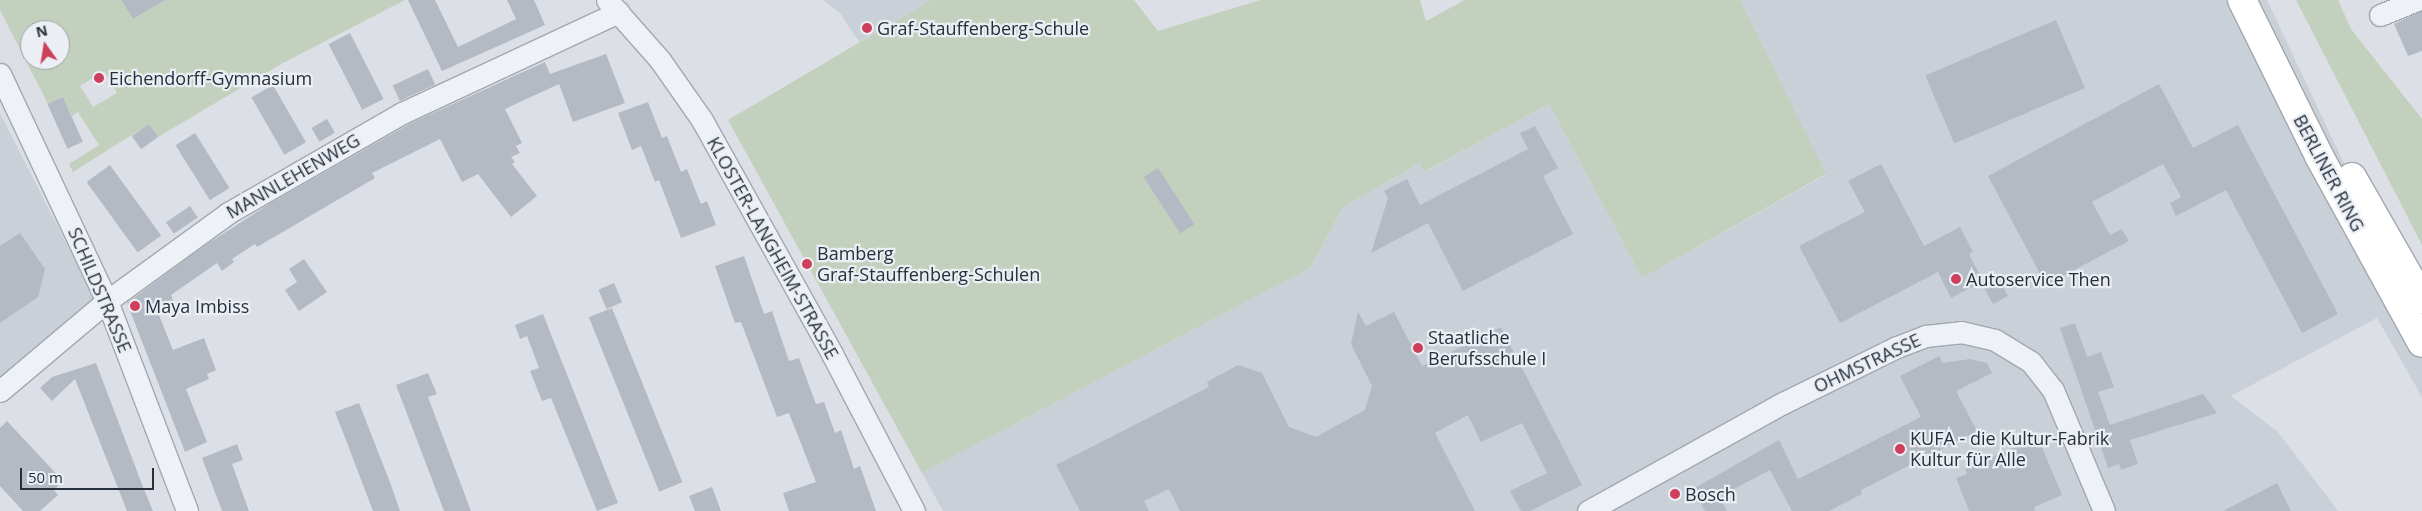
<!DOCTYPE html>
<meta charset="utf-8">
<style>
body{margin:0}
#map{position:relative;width:2422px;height:511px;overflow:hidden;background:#dce0e6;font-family:"Open Sans",sans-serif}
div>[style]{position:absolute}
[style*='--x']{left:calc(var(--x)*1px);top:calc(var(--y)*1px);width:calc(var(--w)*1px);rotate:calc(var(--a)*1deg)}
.built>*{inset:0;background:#cad0d8}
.green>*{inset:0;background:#c3d0bd}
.building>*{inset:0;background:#b3bac3;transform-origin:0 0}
.roads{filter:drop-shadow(1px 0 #a2a7b0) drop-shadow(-1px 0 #a2a7b0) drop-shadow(0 1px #a2a7b0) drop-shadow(0 -1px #a2a7b0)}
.minor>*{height:21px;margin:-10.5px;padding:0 10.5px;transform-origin:10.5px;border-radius:10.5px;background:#eef1f5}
.primary>*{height:28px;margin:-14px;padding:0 14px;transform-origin:14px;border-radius:14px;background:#fff}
.dots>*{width:14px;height:14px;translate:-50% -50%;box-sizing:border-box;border:2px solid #ebeff4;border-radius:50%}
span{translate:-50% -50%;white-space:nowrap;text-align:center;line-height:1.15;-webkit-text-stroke:4.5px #ebeff4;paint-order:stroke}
.poi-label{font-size:18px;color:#262f3c}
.left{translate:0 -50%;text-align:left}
.street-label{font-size:18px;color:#262f3c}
.north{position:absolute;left:20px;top:20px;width:50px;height:50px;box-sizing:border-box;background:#ebeff4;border:1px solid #9ca2aa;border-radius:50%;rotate:347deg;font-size:14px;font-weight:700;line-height:20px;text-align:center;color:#262f3c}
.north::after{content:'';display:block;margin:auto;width:18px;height:22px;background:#cd3f5b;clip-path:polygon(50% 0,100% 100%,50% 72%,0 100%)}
.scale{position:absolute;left:20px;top:468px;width:134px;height:22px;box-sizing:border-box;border:2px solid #262f3c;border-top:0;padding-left:6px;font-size:15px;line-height:18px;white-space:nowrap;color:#262f3c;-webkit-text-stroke:4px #ebeff4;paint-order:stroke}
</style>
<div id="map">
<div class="built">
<i style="clip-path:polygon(823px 0,931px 0,859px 42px,840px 13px)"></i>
<i style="clip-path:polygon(1740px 0,2267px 0,2405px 293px,2422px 284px,2422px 397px,2377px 318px,2231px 396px,2278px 432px,2338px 511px,943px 511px,922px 473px,1310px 268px,1343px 207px,1420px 163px,1425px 172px,1549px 104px,1642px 278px,1826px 175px)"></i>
<i style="clip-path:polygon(0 113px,95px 300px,0 389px)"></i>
</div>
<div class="green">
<i style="clip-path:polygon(evenodd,0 0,121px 0,133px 19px,165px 0,405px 0,283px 63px,158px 137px,149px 124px,73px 172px,69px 164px,99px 145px,78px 112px,72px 116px,63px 97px,48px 104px,0 10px,0 0,30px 30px,60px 30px,60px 60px,30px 60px,30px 30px,0 0,104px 71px,117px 93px,93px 107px,80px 86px,104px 71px)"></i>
<i style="clip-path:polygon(931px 0,1134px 0,1158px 31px,1260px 0,1420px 0,1426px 21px,1465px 0,1740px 0,1826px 174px,1642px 278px,1549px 104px,1424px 172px,1420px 163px,1343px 207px,1310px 268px,922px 473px,728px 120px)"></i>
<i style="clip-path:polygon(2296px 0,2338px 0,2351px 29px,2422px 119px,2422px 245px)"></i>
</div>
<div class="building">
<i style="clip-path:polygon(121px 0,165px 0,133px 19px)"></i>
<i style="clip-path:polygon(408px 0,435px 0,458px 47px,516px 19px,507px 0,534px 0,545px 25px,442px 71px)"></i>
<i style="clip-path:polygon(2422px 11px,2422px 51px,2408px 56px,2394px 24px)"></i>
<i style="left:2056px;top:20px;width:74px;height:142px;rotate:67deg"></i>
<i style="left:350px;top:33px;width:74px;height:24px;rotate:63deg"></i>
<i style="clip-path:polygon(606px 54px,625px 103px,573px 122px,559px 84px,505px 109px,522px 143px,516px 146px,520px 153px,511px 157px,515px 162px,512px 164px,537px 196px,511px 217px,478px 174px,462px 182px,440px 139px,372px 173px,375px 178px,257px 247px,255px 244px,232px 259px,234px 262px,222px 271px,217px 263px,171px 295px,176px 309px,159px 315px,173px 350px,204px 338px,216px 370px,207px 374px,209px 379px,186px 389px,207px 442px,185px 452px,127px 303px,204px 246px,269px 204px,411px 123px,545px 62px,550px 74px)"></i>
<i style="left:428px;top:69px;width:17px;height:39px;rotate:65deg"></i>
<i style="clip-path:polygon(2159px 84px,2193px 148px,2238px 125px,2338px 314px,2302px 333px,2226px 190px,2176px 216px,2170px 203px,2181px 197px,2163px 164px,2092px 202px,2110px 235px,2122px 229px,2129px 241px,2046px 285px,1988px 176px)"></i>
<i style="left:273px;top:85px;width:66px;height:25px;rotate:60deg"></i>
<i style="left:63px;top:97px;width:49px;height:17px;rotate:66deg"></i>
<i style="clip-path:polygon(648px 102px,662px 138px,667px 136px,681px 172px,687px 169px,701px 204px,707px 201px,716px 225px,681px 238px,659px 180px,655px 182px,641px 146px,632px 150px,618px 113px)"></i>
<i style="left:327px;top:119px;width:16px;height:18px;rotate:60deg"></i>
<i style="left:149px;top:124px;width:16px;height:21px;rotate:55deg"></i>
<i style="clip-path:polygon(1535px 126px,1558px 168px,1543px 176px,1573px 234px,1463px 291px,1428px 223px,1371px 253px,1388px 198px,1384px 191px,1407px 179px,1420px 205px,1528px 149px,1520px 133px)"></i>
<i style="left:195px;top:133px;width:65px;height:23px;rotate:58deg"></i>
<i style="clip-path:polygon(1881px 164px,1924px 246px,1960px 227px,1973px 252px,1969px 254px,1983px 281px,1951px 298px,1938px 272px,1840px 323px,1799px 246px,1865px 212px,1848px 181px)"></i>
<i style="left:110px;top:165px;width:87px;height:29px;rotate:54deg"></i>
<i style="left:1158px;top:168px;width:67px;height:17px;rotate:57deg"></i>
<i style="left:190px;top:206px;width:14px;height:29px;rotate:56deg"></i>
<i style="clip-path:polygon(20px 233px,45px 269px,38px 297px,0 323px,0 246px)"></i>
<i style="clip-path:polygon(744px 256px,764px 314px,772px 311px,789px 361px,799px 358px,816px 404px,824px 402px,835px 433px,841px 430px,854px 469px,860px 466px,876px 511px,789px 511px,783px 493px,816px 482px,789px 413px,777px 417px,741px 322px,735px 323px,715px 266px)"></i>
<i style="clip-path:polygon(304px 259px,327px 292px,299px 311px,285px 290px,297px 282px,289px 269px)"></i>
<i style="left:1996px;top:275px;width:24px;height:17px;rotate:60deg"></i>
<i style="left:614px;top:283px;width:21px;height:17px;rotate:67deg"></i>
<i style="left:612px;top:308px;width:188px;height:25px;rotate:68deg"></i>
<i style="clip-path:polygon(1358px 312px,1366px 326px,1394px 312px,1422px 366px,1501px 327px,1582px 485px,1530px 511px,1521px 511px,1510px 491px,1547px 473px,1522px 423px,1481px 442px,1468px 415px,1435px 433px,1475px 511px,1180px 511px,1169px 489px,1144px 501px,1149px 511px,1080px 511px,1056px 465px,1209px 387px,1207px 382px,1238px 365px,1262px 373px,1289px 427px,1316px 437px,1365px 410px,1372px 386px,1351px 344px)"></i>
<i style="clip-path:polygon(543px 314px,618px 503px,597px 511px,551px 398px,542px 401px,530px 371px,539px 368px,527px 336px,520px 339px,515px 325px)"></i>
<i style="clip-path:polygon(2075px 323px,2087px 357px,2101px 352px,2114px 387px,2098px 392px,2110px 425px,2203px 394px,2217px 413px,2130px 440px,2138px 464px,2121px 470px,2119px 464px,2108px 468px,2060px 328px)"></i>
<i style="clip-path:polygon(1939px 356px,1943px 363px,1970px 359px,1987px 363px,1992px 373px,1956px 391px,1977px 431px,1861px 490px,1862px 494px,1829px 511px,1792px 511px,1770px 470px,1719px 497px,1727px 511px,1705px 511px,1693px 489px,1779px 440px,1798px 479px,1921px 417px,1900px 376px)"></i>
<i style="clip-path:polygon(96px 363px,143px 487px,153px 511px,127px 511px,75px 379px,52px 401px,40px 388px,52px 377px)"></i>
<i style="clip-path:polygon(428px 373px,437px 394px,428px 397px,471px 511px,444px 511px,396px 385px)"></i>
<i style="clip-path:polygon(359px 403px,391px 485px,400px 511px,373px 511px,344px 435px,335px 412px)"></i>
<i style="clip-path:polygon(7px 421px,63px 481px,54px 490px,58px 495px,40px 511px,23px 511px,0 486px,0 428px)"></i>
<i style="clip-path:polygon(2038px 438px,2062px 495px,2034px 507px,2035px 511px,1969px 511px,1956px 478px,1967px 474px,1965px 468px)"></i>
<i style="clip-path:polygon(237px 444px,243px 460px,232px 464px,249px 511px,222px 511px,202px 458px)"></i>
<i style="clip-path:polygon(2277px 483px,2291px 511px,2223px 511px)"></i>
<i style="clip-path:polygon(712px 487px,721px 511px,695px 511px,689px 496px)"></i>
</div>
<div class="roads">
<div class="minor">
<i style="--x:607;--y:0;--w:80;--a:48.5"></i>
<i style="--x:660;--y:60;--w:73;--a:55"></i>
<i style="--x:702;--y:120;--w:268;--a:60.9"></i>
<i style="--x:832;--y:354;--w:177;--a:62.4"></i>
<i style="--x:2380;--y:15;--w:40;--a:-22"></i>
<i style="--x:0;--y:74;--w:251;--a:64.8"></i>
<i style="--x:107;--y:301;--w:225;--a:69.1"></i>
<i style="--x:0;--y:391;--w:140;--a:-40.1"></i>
<i style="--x:107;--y:301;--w:150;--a:-36"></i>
<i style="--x:228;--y:213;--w:201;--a:-29.9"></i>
<i style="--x:402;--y:113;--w:239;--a:-25"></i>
<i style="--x:1588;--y:511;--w:223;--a:-29"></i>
<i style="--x:1783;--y:403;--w:127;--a:-26.2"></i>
<i style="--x:1897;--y:347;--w:30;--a:-21"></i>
<i style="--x:1925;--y:336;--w:36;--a:-6"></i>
<i style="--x:1961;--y:332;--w:35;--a:13"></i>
<i style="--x:1995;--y:340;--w:42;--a:31.4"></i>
<i style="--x:2031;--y:362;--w:36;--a:52"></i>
<i style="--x:2053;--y:390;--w:131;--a:67.1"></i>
</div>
<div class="primary">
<i style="--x:2242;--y:0;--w:174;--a:63.7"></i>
<i style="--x:2319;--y:156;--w:213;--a:61.2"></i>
<i style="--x:2352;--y:177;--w:141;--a:60.2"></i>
</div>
</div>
<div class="dots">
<i style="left:867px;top:28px;background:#cd3f5b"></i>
<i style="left:99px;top:78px;background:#cd3f5b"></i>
<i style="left:807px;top:264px;background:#cd3f5b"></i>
<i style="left:1956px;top:279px;background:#cd3f5b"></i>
<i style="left:135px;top:306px;background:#cd3f5b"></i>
<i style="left:1418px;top:348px;background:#cd3f5b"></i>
<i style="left:1900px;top:449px;background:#cd3f5b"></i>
<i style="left:1675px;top:494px;background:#cd3f5b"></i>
</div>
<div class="poi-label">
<span class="left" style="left:877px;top:28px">Graf-Stauffenberg-Schule</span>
<span class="left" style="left:109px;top:78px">Eichendorff-Gymnasium</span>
<span class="left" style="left:817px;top:264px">Bamberg<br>Graf-Stauffenberg-Schulen</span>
<span class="left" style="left:1966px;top:279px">Autoservice Then</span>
<span class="left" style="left:145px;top:306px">Maya Imbiss</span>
<span class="left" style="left:1428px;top:348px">Staatliche<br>Berufsschule I</span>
<span class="left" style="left:1910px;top:449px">KUFA - die Kultur-Fabrik<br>Kultur für Alle</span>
<span class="left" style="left:1685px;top:494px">Bosch</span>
</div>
<div class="street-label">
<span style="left:2329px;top:173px;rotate:62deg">BERLINER RING</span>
<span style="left:293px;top:176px;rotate:-30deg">MANNLEHENWEG</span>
<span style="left:773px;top:248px;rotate:61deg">KLOSTER-LANGHEIM-STRASSE</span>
<span style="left:100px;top:290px;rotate:67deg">SCHILDSTRASSE</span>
<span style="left:1867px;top:363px;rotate:-25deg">OHMSTRASSE</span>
</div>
<div class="north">N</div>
<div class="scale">50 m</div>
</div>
